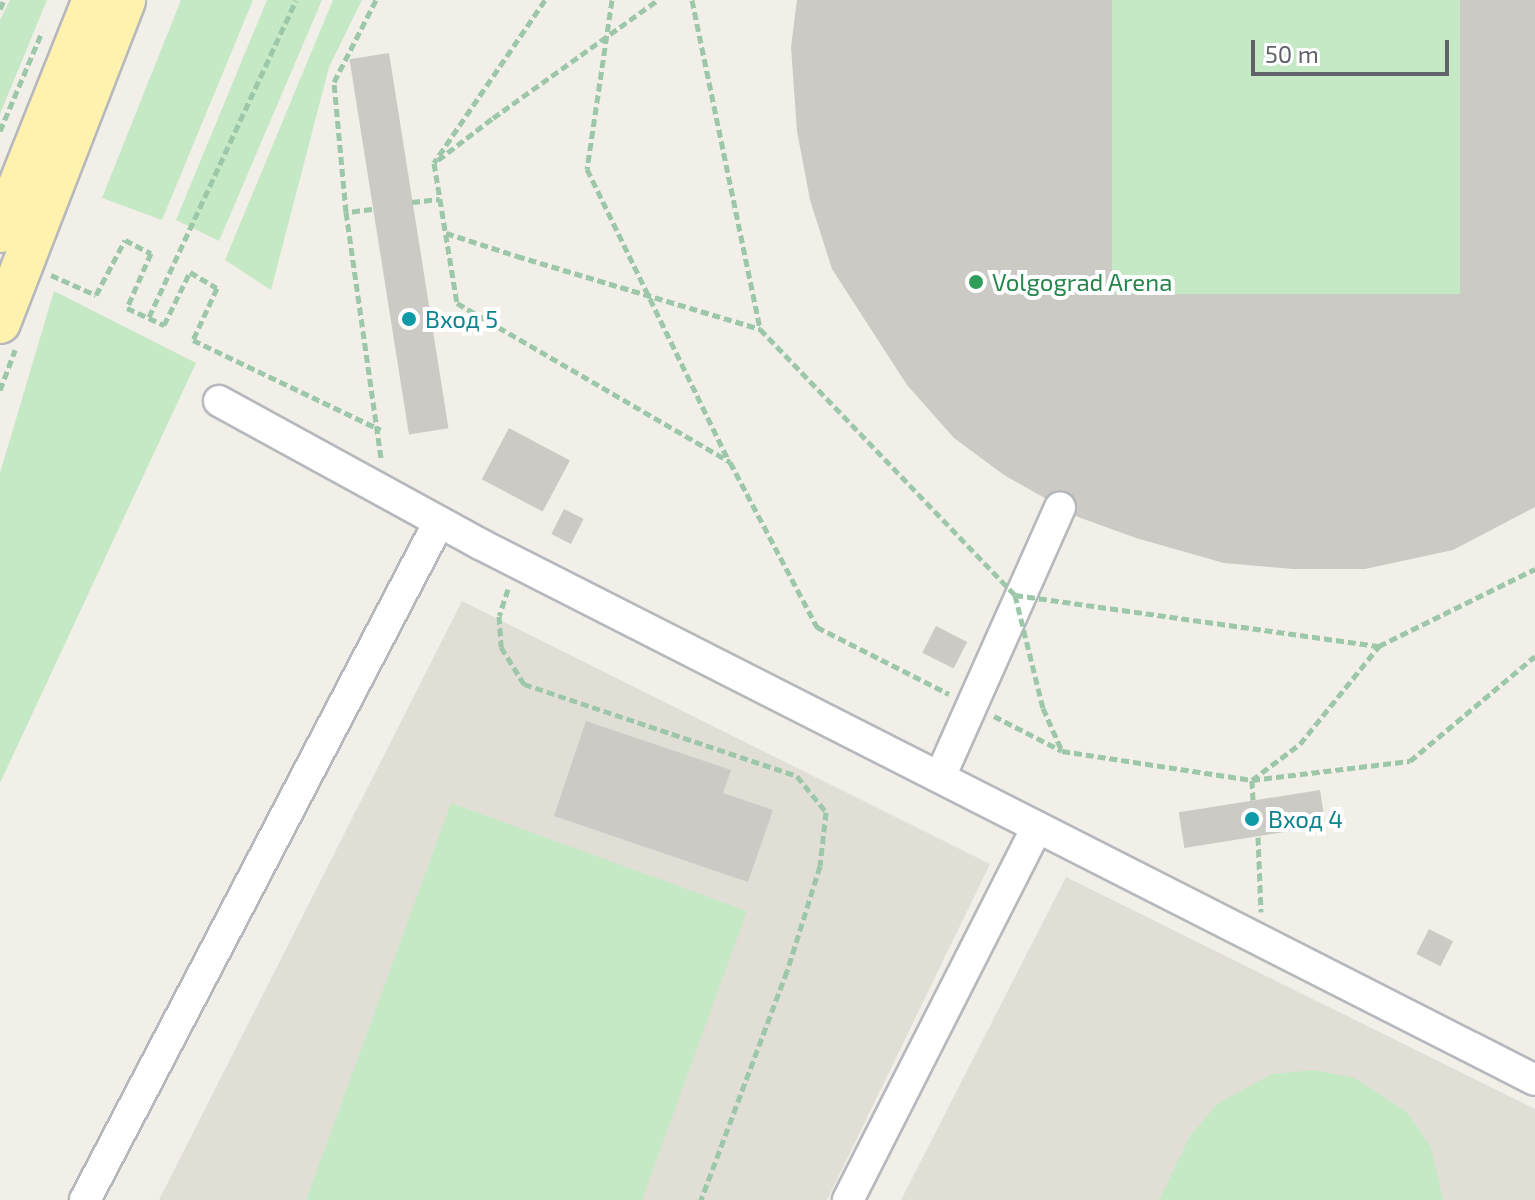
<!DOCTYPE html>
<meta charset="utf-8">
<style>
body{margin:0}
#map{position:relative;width:1535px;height:1200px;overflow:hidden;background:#f1efe8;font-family:"Exo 2",sans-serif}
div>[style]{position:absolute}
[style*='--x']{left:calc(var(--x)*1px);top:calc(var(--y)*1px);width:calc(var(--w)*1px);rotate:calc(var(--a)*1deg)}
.education>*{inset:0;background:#e1ded6}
.green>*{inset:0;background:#c5e8c5;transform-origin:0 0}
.building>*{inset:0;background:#cccac5;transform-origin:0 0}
.path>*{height:5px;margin-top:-2.5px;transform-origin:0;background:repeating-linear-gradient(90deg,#9cc7a9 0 8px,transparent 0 12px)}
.roads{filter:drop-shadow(2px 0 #b5b8bc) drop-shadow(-2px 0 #b5b8bc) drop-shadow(0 2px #b5b8bc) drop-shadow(0 -2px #b5b8bc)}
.minor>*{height:30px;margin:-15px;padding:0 15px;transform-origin:15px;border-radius:15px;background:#fff}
.major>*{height:40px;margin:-20px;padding:0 20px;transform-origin:20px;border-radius:20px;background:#fff2af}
.path-bridge>*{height:5px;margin-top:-2.5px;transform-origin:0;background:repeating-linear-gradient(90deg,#9cc7a9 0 8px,transparent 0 12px)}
.dots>*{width:22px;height:22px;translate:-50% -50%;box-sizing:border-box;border:4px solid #fff;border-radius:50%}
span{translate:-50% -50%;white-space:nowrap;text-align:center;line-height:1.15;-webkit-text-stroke:8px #fff;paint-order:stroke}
.leisure-label{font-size:24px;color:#27864d}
.left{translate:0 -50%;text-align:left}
.culture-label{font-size:24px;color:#0d838f}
.scale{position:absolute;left:1251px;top:40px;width:198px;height:36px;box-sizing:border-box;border:4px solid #5f6368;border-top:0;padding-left:10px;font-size:24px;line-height:28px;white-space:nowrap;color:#5f6368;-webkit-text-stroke:6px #fff;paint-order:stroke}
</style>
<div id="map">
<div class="education">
<i style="clip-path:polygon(462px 601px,990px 864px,827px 1200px,159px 1200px)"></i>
<i style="clip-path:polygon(1066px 877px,1535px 1109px,1535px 1200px,901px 1200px)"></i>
</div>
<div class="green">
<i style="clip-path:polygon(10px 0,47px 0,0 114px,0 20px)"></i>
<i style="clip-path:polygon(181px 0,253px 0,162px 220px,102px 198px)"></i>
<i style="clip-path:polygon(267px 0,322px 0,219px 241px,176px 220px)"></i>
<i style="clip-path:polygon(333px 0,362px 0,329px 67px,271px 290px,225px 260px)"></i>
<i style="left:1112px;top:0;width:348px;height:294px"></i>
<i style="clip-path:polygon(54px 291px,196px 363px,0 783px,0 473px)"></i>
<i style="clip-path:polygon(451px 803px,747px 911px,642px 1200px,306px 1200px)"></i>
<i style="clip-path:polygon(1314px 1070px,1355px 1078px,1407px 1112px,1431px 1147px,1443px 1200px,1159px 1200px,1190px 1136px,1217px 1104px,1272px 1074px)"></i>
</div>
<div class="building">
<i style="clip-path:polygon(797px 0,1112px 0,1112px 294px,1460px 294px,1460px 0,1535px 0,1535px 507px,1453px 550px,1365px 569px,1293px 569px,1224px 563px,1136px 538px,1078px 517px,1004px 475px,954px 438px,907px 385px,832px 269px,810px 200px,797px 131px,791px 47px)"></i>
<i style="left:389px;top:53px;width:380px;height:40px;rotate:81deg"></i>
<i style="left:509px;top:428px;width:69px;height:58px;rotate:28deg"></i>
<i style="left:564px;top:509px;width:22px;height:28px;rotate:27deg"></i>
<i style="left:936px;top:626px;width:35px;height:30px;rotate:27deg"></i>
<i style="clip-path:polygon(586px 721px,731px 770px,723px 793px,773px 810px,748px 882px,554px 816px)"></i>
<i style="left:1320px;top:790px;width:36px;height:143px;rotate:81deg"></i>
<i style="left:1429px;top:929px;width:27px;height:28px;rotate:27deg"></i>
</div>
<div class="path">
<i style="--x:545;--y:0;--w:197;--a:124.3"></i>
<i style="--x:434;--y:163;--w:142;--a:80.7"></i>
<i style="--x:457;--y:303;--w:316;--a:30.2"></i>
<i style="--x:730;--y:462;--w:187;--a:62.2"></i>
<i style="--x:817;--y:627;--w:148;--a:26.9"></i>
<i style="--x:612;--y:0;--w:171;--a:98.4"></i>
<i style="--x:587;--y:169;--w:325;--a:64.1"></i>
<i style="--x:0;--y:9;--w:10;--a:-66"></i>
<i style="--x:0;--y:131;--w:108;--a:-67"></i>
<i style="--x:438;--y:160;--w:69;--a:-37.4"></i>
<i style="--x:412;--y:202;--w:28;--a:-6"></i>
<i style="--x:372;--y:209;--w:26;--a:173"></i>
<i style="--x:346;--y:212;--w:248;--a:81.9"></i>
<i style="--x:346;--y:212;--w:131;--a:-95.3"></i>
<i style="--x:334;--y:82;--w:92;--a:-62.9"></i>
<i style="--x:446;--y:233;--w:75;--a:17.9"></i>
<i style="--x:51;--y:275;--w:49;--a:24"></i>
<i style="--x:96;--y:295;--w:62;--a:-62.2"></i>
<i style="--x:125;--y:240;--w:29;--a:27"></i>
<i style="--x:151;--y:253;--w:60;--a:113.6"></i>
<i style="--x:127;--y:308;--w:41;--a:24.7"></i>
<i style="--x:164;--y:325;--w:59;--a:-63.9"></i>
<i style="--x:190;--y:272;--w:31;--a:31"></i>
<i style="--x:217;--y:288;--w:57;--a:114.8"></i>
<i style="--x:193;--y:340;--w:208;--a:25.6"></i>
<i style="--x:149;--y:317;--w:349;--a:-65.1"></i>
<i style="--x:0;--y:390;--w:43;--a:-69.4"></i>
<i style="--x:508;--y:589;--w:28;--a:108"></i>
<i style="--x:499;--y:616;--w:31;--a:86"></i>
<i style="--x:501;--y:647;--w:44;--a:58.1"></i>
<i style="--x:524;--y:684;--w:288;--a:18.6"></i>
<i style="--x:797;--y:776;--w:46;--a:51.1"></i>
<i style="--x:826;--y:812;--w:54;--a:96.3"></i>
<i style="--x:820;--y:866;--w:110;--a:107.4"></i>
<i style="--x:787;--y:971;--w:245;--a:110.6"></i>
<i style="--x:1043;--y:708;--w:47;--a:66.2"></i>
<i style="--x:994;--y:716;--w:76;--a:27.2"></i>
<i style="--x:1062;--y:751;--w:192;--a:8.7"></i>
<i style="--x:1252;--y:780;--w:159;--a:-6.9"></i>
<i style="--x:1410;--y:761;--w:163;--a:-40"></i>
<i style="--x:1253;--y:800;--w:20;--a:-93"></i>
<i style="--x:1252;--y:780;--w:60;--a:-36.9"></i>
<i style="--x:1300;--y:744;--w:126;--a:-51.1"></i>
<i style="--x:1258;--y:837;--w:75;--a:87.7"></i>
</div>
<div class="roads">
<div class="minor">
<i style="--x:219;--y:401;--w:298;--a:28.7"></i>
<i style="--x:480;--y:544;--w:1183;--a:26.93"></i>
<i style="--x:940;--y:777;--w:295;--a:-66"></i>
<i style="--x:85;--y:1200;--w:765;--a:-62.43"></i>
<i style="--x:848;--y:1200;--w:418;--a:-63.1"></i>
</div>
<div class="major">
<i style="--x:0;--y:232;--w:250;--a:-68.2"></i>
<i style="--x:0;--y:323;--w:346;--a:-68.8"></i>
</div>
</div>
<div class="path-bridge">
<i style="--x:692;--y:0;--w:336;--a:78.3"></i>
<i style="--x:760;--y:329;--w:368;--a:46.2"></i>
<i style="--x:1015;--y:595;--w:368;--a:8"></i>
<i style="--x:1379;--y:646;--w:174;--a:-26.3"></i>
<i style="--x:493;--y:118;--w:203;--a:-35.6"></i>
<i style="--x:517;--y:256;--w:254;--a:16.7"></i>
<i style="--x:1015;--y:595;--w:116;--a:76.1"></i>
</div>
<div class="dots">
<i style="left:976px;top:282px;background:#2e9e5b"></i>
<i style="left:409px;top:319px;background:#0f9aa8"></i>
<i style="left:1252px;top:819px;background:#0f9aa8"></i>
</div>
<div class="leisure-label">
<span class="left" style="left:992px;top:282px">Volgograd Arena</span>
</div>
<div class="culture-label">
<span class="left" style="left:425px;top:319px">Вход 5</span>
<span class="left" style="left:1268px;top:819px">Вход 4</span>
</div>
<div class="scale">50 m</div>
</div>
